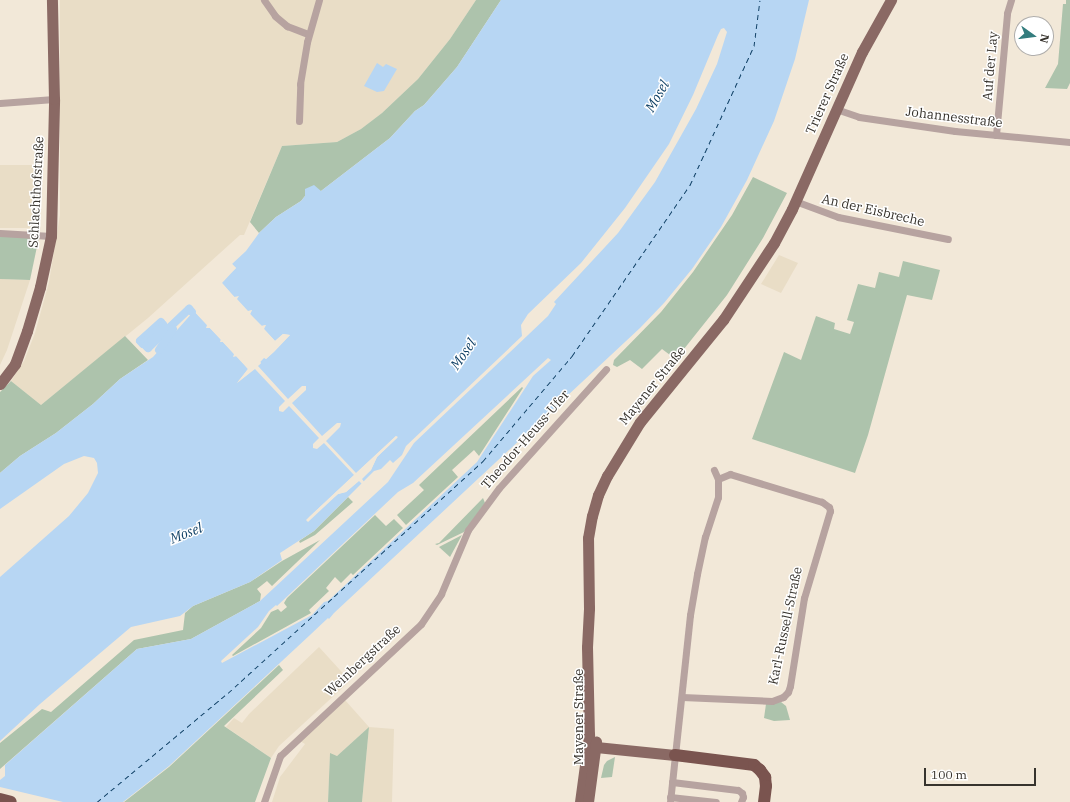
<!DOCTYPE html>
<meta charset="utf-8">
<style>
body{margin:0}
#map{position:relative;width:1070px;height:802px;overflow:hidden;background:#f2e8d8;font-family:"IBM Plex Serif",serif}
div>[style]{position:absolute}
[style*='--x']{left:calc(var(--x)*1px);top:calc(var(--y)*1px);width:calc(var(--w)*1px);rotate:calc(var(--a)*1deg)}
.built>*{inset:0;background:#e9ddc6;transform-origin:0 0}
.green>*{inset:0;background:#adc3ac}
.water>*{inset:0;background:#b7d6f3}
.pier>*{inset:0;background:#f2e8d8}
.canal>*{height:8px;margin:-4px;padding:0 4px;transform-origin:4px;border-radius:4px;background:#b7d6f3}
.ferry>*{height:1px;margin-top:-0.5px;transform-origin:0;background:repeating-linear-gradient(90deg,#104166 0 5px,transparent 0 9px)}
.street>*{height:7px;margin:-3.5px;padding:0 3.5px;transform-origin:3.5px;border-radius:3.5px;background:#b7a3a0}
.primary>*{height:11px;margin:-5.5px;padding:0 5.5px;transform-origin:5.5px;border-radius:5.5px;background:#8a6964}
.highway>*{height:12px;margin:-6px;padding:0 6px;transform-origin:6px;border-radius:6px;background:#7a544f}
span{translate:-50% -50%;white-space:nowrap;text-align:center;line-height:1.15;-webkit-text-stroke:3px #fff;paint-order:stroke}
.street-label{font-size:13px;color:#37332d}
.water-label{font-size:14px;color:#104166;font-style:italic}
.north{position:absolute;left:1014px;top:16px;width:40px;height:40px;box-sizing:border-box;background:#fff;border:1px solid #afadab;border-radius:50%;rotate:104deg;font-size:11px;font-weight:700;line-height:16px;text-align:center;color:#37332d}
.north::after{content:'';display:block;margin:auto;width:14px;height:18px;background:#347d7e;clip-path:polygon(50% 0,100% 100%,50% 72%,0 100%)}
.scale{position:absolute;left:924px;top:768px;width:112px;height:18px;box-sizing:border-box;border:2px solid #37332d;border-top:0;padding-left:5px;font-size:12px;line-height:14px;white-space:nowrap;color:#37332d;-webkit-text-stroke:3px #fff;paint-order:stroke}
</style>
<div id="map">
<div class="built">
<i style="clip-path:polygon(60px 0,476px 0,450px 39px,418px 79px,382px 113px,361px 129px,337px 142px,282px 146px,244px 235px,240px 235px,148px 318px,41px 405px,11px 381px,24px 361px,35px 333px,49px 282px,60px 215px)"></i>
<i style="left:0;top:165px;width:40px;height:63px"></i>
<i style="clip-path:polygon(779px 255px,798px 263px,781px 293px,761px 284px)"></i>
<i style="clip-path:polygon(0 279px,30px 280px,7px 350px,0 365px)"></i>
<i style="clip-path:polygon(319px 647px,350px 681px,279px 746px,271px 758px,226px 727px,234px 718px,242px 723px,249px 714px)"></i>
<i style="clip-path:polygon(345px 700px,369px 727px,394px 729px,392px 802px,362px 802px,369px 727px,337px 756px,330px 754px,328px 802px,272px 802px,280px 777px,305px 744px,300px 741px)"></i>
</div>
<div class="green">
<i style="clip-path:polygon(476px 0,501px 0,457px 67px,424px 105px,415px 111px,390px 138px,321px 191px,305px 196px,301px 201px,276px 217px,259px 233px,250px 222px,282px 146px,337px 142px,361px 129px,382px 113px,418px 79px,450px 39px)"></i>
<i style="clip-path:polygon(1066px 0,1070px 0,1070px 83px,1067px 89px,1045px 88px,1058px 64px,1063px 4px,1066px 4px)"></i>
<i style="clip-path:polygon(753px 177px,787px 193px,763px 238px,727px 295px,680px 354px,670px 355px,662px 349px,642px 369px,630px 360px,617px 367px,613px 365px,614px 360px,661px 312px,693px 272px,732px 215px)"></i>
<i style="clip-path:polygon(0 235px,39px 237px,30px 280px,0 279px)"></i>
<i style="clip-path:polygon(903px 261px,940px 270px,932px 300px,907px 295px,868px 435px,855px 473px,752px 439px,784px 352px,801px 360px,816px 316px,835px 323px,834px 329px,850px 334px,854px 322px,847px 320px,858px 284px,875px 288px,879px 272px,899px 277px)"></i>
<i style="clip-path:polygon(125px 336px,148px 360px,120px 379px,93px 404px,56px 433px,20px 456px,0 473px,0 392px,11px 381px,41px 405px)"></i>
<i style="clip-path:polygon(522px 387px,523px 388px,479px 456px,474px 450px,452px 470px,458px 477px,406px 525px,397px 515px,424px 490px,419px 485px)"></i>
<i style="clip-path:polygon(348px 497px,353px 502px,315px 535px,300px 543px,299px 541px,314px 531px)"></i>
<i style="clip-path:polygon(483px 498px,485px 503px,464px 532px,437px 545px,435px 544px,439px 543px)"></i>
<i style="clip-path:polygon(375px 515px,386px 526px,394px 519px,403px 528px,353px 575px,351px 573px,341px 583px,335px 577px,326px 588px,329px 591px,309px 610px,311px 613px,233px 656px,232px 655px,261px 628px,271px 612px,278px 609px,281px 612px,287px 607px,284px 603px,287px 598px)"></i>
<i style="clip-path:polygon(462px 535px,450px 557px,439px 547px)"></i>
<i style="clip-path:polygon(320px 540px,272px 586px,267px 581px,257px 589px,261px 594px,260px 601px,191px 639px,137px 649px,0 769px,0 743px,42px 709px,51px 712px,134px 640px,183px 630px,185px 613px,193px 606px,250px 582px,282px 561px)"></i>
<i style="clip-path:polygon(279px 665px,283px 670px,224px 726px,271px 758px,255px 802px,124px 802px,169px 767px)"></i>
<i style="clip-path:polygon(781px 702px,786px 706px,790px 720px,774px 721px,764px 718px,766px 704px)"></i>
<i style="clip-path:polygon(369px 727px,362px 802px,328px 802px,330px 753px,337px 756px)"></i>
<i style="clip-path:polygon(615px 757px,612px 777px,601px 778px,604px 765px,607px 761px)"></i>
</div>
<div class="water">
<i style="clip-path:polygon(evenodd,501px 0,809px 0,795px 59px,774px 121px,747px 180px,721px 227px,692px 269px,664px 303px,640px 328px,334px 613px,329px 619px,328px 618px,310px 635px,169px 766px,123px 802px,0 802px,0 780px,5px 776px,5px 765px,137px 649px,191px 639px,260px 601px,388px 482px,414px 443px,548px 316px,556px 304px,554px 302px,618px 233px,655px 182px,696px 109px,717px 64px,727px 32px,724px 28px,721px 29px,718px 35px,693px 95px,669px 144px,625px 208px,581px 263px,528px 314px,521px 325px,522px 336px,406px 446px,402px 455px,393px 463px,390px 460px,381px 469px,374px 471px,314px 531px,280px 553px,282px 560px,250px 582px,193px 606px,180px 616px,131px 627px,40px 704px,0 741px,0 577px,69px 516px,88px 493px,98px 473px,97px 463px,94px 458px,84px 456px,64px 464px,0 509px,0 473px,20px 456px,56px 433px,93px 404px,120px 379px,153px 357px,194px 311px,248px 369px,237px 383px,261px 363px,260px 362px,264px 357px,266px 359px,274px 352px,290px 335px,283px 334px,275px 341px,263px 328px,266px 325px,262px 326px,250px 314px,252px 310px,248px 312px,221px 282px,236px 268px,232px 264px,246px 251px,259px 233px,276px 217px,301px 201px,305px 196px,305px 189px,314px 185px,321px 191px,390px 138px,415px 111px,424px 105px,457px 67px,501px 0,548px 358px,551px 360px,533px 376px,477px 462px,328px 601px,324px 602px,312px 615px,222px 663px,221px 661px,258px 627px,269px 611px,276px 605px,277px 606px,398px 492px,413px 483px,548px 358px,501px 0,396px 436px,397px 438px,377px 457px,371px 470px,346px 492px,338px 494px,306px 520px,396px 436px)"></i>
<i style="clip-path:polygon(377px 63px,383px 67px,386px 64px,397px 69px,384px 91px,377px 92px,364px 86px)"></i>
</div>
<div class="pier">
<i style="clip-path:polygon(evenodd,232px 264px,236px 268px,222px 283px,234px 297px,239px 296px,237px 299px,248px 311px,252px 310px,250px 314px,261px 326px,266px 325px,264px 329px,275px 341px,283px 334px,290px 335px,266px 359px,264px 358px,260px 362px,261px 363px,258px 366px,288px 399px,302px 386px,306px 386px,306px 390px,292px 403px,322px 436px,337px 423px,341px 423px,340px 427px,326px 441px,356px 473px,396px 436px,398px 437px,377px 457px,371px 470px,362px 479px,365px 483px,363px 485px,359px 481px,346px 492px,338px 494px,308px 522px,306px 520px,354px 475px,324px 443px,317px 449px,313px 448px,313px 444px,319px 438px,289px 406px,283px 412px,279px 411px,279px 407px,285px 401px,255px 369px,237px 383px,248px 369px,237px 356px,233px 357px,234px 354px,223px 342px,220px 342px,221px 339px,210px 328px,206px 328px,207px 325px,192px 309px,195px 309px,250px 367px,247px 373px,263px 356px,266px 356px,287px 336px,274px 343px,220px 284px,220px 281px,233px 268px,231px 266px,232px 264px,372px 462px,369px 469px,359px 478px,345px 491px,340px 491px,372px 462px)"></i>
<i style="clip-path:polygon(0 787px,63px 802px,0 802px)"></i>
</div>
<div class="canal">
<i style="--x:161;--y:322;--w:28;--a:138"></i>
<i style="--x:140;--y:341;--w:4;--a:45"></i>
<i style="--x:143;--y:344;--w:28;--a:-44"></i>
<i style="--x:163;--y:325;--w:4;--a:56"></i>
<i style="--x:165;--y:328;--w:26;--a:137"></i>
<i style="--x:146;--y:346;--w:3;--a:45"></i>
<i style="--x:148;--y:348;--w:57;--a:-43.6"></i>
<i style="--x:189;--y:309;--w:4;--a:45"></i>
<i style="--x:159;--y:350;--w:25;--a:-56"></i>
</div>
<div class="ferry">
<i style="--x:97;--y:802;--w:170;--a:-39.8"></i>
<i style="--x:228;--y:693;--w:345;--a:-42.3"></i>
<i style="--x:483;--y:461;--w:138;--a:-49.7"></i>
<i style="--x:572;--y:356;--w:208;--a:-55.4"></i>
<i style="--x:690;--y:185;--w:153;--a:-65.3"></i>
<i style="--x:754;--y:46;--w:46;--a:-82.6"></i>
</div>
<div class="street">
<i style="--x:264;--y:0;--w:19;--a:55"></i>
<i style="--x:275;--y:16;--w:16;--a:40"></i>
<i style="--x:287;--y:26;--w:22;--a:21"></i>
<i style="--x:0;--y:103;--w:54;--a:-4.2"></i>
<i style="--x:836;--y:109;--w:24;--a:19"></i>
<i style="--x:859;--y:117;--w:97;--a:8.3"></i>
<i style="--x:955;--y:131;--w:116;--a:5.5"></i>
<i style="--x:299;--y:121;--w:37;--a:-88"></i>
<i style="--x:300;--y:84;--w:43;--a:-80.5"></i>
<i style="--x:307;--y:42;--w:44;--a:-74.1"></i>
<i style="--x:996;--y:135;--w:122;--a:-84.8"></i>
<i style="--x:1007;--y:13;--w:14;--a:-73"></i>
<i style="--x:795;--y:201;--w:46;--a:20.4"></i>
<i style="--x:838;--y:217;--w:112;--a:11.3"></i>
<i style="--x:0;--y:233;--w:51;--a:3.4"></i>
<i style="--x:682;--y:697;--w:90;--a:2.5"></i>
<i style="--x:772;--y:701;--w:12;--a:-20"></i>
<i style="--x:783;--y:697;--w:7;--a:-45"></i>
<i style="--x:788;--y:692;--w:6;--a:-72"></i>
<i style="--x:790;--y:686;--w:89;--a:-81"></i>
<i style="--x:804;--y:598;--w:91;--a:-73.4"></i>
<i style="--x:830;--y:511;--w:4;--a:-104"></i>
<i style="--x:829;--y:507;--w:9;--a:-144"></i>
<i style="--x:822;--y:502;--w:96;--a:-163.1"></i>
<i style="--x:730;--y:474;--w:13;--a:157"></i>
<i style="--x:672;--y:782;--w:66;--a:6.9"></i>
<i style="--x:738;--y:790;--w:5;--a:37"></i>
<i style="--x:742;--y:793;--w:4;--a:76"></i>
<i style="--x:743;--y:797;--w:5;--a:112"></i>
<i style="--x:670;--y:797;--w:46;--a:6.2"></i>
<i style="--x:264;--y:802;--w:49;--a:-70.8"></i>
<i style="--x:280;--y:756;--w:193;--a:-43.1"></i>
<i style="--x:421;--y:624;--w:36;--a:-56"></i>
<i style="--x:441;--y:594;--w:69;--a:-67.1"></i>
<i style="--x:468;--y:530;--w:52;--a:-53.6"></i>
<i style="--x:499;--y:488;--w:160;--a:-48"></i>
<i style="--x:670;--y:802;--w:188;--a:-83.9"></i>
<i style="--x:690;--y:615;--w:42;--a:-80.3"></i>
<i style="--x:697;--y:574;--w:38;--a:-78"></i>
<i style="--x:705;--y:537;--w:42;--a:-72"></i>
<i style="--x:718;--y:497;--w:18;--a:-90"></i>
<i style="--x:718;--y:479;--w:10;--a:-114"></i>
</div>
<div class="primary">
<i style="--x:0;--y:384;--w:25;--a:-53"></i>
<i style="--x:15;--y:364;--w:35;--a:-70"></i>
<i style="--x:27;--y:331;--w:46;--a:-73.5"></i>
<i style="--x:40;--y:287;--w:52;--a:-77.8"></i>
<i style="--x:51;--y:236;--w:137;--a:-88.7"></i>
<i style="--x:54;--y:99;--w:99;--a:-91.2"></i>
<i style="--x:596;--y:747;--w:79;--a:5.8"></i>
<i style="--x:580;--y:802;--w:68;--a:-82.3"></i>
<i style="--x:589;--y:735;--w:88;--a:-91.3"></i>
<i style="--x:587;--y:647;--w:39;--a:-87"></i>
<i style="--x:589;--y:608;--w:70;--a:-90.8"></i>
<i style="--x:588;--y:538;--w:22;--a:-80"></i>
<i style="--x:592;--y:516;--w:22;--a:-74"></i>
<i style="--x:598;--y:495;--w:21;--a:-65"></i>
<i style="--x:607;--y:476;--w:63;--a:-58.6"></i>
<i style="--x:640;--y:422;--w:132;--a:-50.9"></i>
<i style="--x:723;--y:320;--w:92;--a:-56.5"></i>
<i style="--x:774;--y:243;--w:38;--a:-62"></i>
<i style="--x:792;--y:209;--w:172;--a:-66"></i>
<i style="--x:862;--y:52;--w:60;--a:-60.9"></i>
<i style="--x:588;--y:802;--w:61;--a:-82.4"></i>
</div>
<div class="highway">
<i style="--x:675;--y:755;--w:80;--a:7.2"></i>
<i style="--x:754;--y:765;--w:8;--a:40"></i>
<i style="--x:760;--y:770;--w:9;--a:54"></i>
<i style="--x:765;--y:777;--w:9;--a:84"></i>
<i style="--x:766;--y:786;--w:16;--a:97"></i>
<i style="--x:0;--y:799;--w:11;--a:15"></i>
</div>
<div class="street-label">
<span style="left:991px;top:66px;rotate:-85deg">Auf der Lay</span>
<span style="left:828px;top:94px;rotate:-66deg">Trierer Straße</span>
<span style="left:954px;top:118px;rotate:7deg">Johannesstraße</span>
<span style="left:37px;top:192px;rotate:-87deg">Schlachthofstraße</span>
<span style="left:873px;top:211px;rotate:13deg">An der Eisbreche</span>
<span style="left:653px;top:386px;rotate:-51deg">Mayener Straße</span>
<span style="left:526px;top:440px;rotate:-49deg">Theodor-Heuss-Ufer</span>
<span style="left:786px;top:626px;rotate:-78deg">Karl-Russell-Straße</span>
<span style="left:363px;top:661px;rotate:-43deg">Weinbergstraße</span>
<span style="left:579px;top:717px;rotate:-90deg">Mayener Straße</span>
</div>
<div class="water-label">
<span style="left:657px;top:96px;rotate:-60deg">Mosel</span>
<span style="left:463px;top:354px;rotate:-55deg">Mosel</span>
<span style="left:186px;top:533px;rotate:-21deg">Mosel</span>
</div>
<div class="north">N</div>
<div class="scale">100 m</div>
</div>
